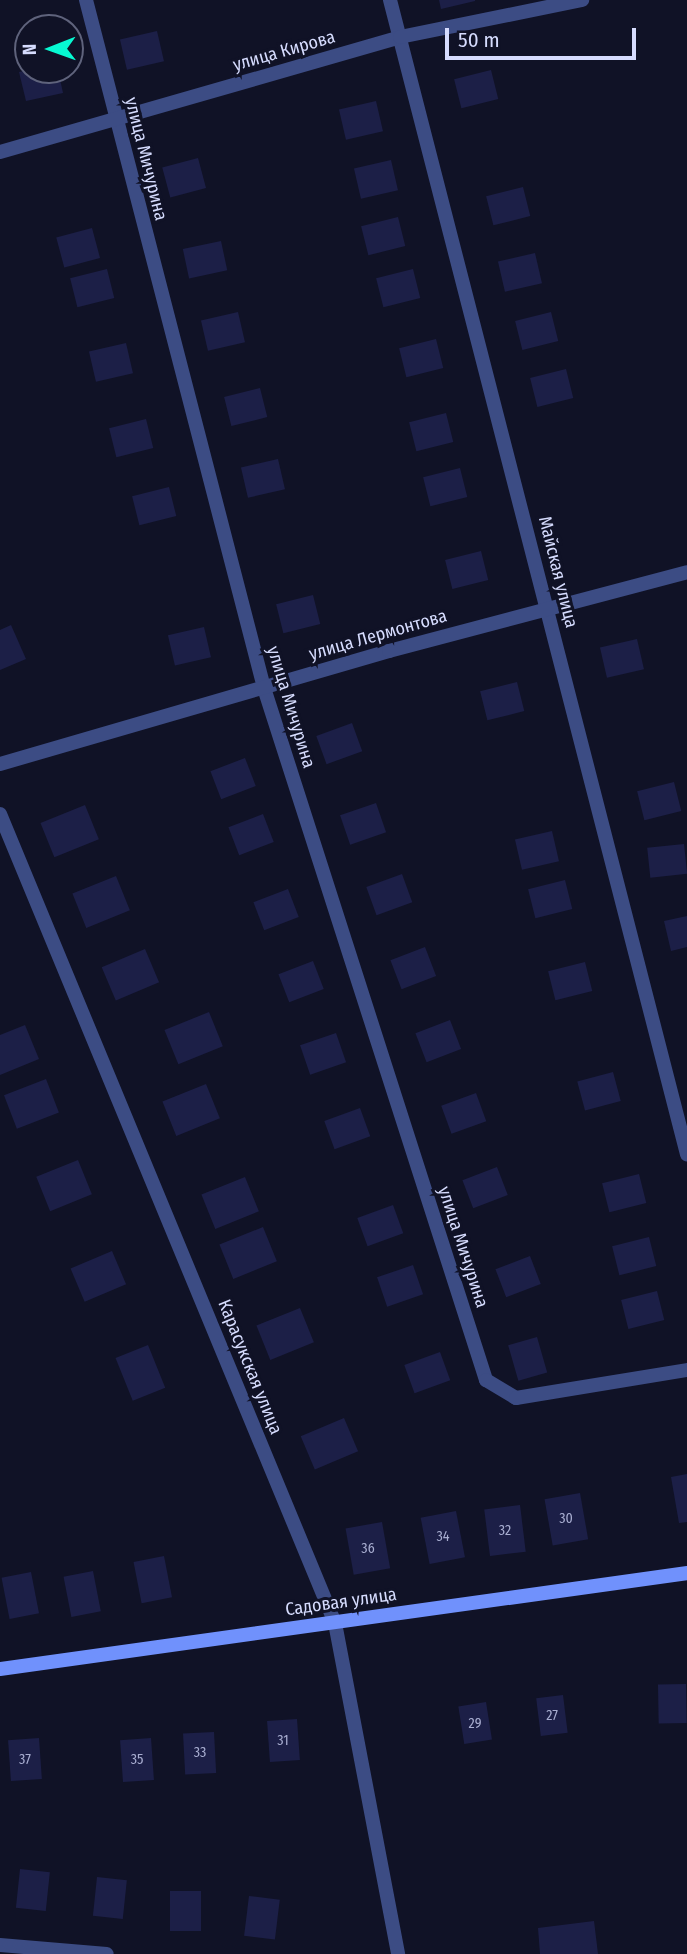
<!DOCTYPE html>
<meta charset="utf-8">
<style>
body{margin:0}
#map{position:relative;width:687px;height:1954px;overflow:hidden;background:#101226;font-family:"Fira Sans Condensed",sans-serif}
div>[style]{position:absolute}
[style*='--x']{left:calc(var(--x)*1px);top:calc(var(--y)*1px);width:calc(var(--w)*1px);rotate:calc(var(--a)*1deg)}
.building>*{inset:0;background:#1c1f47;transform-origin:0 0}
.street>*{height:14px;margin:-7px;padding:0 7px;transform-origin:7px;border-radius:7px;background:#3c4c84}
.secondary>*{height:14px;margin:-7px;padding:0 7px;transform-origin:7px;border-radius:7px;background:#7091fc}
span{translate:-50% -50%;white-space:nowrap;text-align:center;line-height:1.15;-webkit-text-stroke:6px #101226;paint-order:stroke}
.number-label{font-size:14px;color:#a8add0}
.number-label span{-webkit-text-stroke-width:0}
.street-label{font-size:18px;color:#d6dcfe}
.north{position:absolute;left:14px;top:14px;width:70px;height:70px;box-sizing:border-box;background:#101226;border:2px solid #5f637c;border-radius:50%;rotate:269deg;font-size:19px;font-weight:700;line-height:28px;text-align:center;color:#d6dcfe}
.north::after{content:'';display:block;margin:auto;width:24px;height:32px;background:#07f9d2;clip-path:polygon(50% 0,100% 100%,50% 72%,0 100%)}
.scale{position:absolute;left:445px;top:28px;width:191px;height:32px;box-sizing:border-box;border:4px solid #d6dcfe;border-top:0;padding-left:9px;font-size:21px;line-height:24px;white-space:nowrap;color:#d6dcfe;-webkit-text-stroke:5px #101226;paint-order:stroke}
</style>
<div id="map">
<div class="building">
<i style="clip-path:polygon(439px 0,475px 0,475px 1px,441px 9px)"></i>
<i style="left:157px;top:31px;width:31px;height:38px;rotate:77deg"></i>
<i style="clip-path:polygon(28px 70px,58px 70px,63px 93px,26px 101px,19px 72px)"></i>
<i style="left:491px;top:70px;width:30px;height:38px;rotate:76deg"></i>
<i style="left:376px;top:101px;width:31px;height:38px;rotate:77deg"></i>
<i style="left:198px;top:158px;width:31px;height:37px;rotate:75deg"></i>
<i style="left:391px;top:160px;width:31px;height:38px;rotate:77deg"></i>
<i style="left:523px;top:187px;width:30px;height:38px;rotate:76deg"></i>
<i style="left:398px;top:217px;width:30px;height:38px;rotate:76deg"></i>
<i style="left:92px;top:228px;width:31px;height:37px;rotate:75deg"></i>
<i style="left:221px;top:241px;width:30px;height:39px;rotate:78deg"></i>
<i style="left:535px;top:253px;width:31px;height:38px;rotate:77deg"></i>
<i style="left:107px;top:269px;width:30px;height:38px;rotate:76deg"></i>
<i style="left:413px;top:269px;width:30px;height:38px;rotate:76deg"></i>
<i style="left:238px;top:312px;width:31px;height:38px;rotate:77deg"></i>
<i style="left:551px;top:312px;width:30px;height:37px;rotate:76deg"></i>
<i style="left:436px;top:339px;width:30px;height:38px;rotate:76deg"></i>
<i style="left:126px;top:343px;width:31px;height:38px;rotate:77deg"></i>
<i style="left:566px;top:369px;width:30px;height:37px;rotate:76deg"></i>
<i style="left:260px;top:388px;width:30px;height:37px;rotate:76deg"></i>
<i style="left:446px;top:413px;width:30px;height:38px;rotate:76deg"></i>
<i style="left:146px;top:419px;width:30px;height:38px;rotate:76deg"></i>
<i style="left:278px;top:459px;width:31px;height:38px;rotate:77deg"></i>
<i style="left:460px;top:468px;width:30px;height:38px;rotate:76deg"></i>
<i style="left:169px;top:487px;width:30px;height:38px;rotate:76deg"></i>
<i style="left:481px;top:551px;width:30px;height:37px;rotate:76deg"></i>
<i style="left:313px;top:595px;width:30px;height:38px;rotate:76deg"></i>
<i style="clip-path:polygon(11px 625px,26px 659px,0 670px,0 630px)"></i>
<i style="left:204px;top:627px;width:31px;height:37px;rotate:77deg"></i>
<i style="left:637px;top:639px;width:31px;height:38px;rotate:77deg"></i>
<i style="left:517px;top:682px;width:30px;height:38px;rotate:76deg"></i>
<i style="left:352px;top:723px;width:30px;height:38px;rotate:70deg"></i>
<i style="left:245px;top:758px;width:30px;height:37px;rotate:69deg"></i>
<i style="left:674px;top:782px;width:30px;height:38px;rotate:76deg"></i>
<i style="left:376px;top:803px;width:31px;height:38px;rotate:71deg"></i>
<i style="left:85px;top:805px;width:37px;height:48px;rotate:68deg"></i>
<i style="left:263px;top:814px;width:30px;height:37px;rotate:69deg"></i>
<i style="left:552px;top:831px;width:31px;height:38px;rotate:77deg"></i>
<i style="left:684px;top:844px;width:30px;height:37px;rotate:84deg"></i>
<i style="left:402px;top:874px;width:30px;height:38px;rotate:70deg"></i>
<i style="left:116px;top:876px;width:37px;height:47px;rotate:68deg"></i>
<i style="left:565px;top:880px;width:30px;height:38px;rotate:76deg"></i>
<i style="left:288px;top:889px;width:30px;height:37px;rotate:69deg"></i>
<i style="clip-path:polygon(687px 916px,687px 947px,671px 951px,664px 921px)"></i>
<i style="left:425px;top:947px;width:31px;height:37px;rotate:69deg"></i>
<i style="left:145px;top:949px;width:36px;height:47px;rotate:67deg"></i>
<i style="left:313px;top:961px;width:30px;height:37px;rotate:69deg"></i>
<i style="left:585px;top:962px;width:30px;height:38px;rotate:76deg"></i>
<i style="left:209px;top:1012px;width:37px;height:48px;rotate:68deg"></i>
<i style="left:450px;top:1020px;width:31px;height:37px;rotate:69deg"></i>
<i style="clip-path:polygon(25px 1025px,39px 1059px,0 1075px,0 1035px)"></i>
<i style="left:336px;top:1033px;width:31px;height:38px;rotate:71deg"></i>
<i style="left:613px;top:1072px;width:30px;height:37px;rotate:75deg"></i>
<i style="left:46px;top:1079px;width:36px;height:45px;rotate:69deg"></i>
<i style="left:206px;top:1084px;width:37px;height:47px;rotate:68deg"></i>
<i style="left:476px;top:1093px;width:30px;height:37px;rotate:70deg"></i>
<i style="left:360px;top:1108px;width:30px;height:38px;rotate:70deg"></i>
<i style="left:78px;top:1160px;width:37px;height:45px;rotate:68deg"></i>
<i style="left:497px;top:1167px;width:30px;height:37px;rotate:69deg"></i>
<i style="left:639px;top:1174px;width:30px;height:38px;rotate:76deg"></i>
<i style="left:245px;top:1177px;width:37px;height:47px;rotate:68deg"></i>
<i style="left:393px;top:1205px;width:30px;height:38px;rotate:70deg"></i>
<i style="left:263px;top:1227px;width:37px;height:47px;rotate:68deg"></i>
<i style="left:649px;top:1237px;width:30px;height:38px;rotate:76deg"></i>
<i style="left:112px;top:1251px;width:36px;height:45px;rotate:67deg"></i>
<i style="left:530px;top:1256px;width:30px;height:37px;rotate:69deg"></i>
<i style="left:413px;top:1265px;width:31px;height:38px;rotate:71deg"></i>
<i style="left:657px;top:1291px;width:30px;height:37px;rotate:76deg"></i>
<i style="left:300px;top:1308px;width:37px;height:47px;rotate:68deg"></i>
<i style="left:537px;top:1337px;width:37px;height:30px;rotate:74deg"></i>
<i style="left:148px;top:1345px;width:46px;height:35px;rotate:68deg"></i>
<i style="left:440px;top:1352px;width:30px;height:38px;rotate:70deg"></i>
<i style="left:344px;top:1418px;width:36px;height:47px;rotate:67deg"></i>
<i style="clip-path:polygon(687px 1474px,687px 1522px,679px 1523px,671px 1477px)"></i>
<i style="left:580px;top:1493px;width:47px;height:36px;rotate:80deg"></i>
<i style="left:520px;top:1505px;width:47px;height:36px;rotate:83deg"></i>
<i style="left:456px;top:1511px;width:47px;height:36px;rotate:79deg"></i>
<i style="left:382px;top:1522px;width:47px;height:37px;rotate:80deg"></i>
<i style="left:164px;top:1556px;width:42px;height:31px;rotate:79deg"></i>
<i style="left:93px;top:1571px;width:41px;height:30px;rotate:79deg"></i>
<i style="left:31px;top:1572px;width:42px;height:30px;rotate:79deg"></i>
<i style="left:686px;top:1684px;width:39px;height:28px;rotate:89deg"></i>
<i style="left:563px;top:1695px;width:38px;height:27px;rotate:83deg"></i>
<i style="left:486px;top:1702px;width:38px;height:28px;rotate:81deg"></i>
<i style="left:297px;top:1719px;width:41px;height:30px;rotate:86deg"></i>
<i style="left:214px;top:1732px;width:41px;height:31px;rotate:87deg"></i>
<i style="left:39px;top:1738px;width:41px;height:31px;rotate:86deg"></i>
<i style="left:151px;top:1738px;width:42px;height:31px;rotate:86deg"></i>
<i style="left:20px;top:1869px;width:30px;height:39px;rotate:6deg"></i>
<i style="left:97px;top:1877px;width:30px;height:39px;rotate:6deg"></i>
<i style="left:170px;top:1891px;width:31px;height:40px"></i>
<i style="left:249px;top:1896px;width:31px;height:40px;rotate:7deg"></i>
<i style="clip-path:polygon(594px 1921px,598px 1954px,540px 1954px,538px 1928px)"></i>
</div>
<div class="street">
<i style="--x:86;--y:0;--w:711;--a:75.49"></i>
<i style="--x:264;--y:688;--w:727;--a:72.21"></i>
<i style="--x:486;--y:1380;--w:35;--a:31"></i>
<i style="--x:516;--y:1398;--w:173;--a:-9.3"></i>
<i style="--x:390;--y:0;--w:1192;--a:75.57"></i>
<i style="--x:0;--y:152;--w:416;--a:-16"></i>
<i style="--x:400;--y:37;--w:186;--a:-11.5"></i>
<i style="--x:0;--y:764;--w:405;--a:-16.2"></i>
<i style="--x:389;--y:651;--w:308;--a:-14.8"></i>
<i style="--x:0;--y:814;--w:876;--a:67.51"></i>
<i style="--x:335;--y:1623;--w:337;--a:79.2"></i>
<i style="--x:0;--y:1945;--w:107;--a:4.8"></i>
</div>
<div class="secondary">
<i style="--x:0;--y:1669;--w:694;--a:-7.95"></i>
</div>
<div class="number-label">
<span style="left:566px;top:1519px">30</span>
<span style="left:505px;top:1531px">32</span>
<span style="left:443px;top:1537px">34</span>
<span style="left:368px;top:1549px">36</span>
<span style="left:552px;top:1716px">27</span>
<span style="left:475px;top:1724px">29</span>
<span style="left:283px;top:1741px">31</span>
<span style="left:200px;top:1753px">33</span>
<span style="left:25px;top:1760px">37</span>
<span style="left:137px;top:1760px">35</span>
</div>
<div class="street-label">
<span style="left:284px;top:51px;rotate:-16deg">улица Кирова</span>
<span style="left:146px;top:159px;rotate:76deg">улица Мичурина</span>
<span style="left:558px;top:572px;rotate:76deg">Майская улица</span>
<span style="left:378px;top:635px;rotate:-16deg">улица Лермонтова</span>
<span style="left:291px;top:707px;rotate:73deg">улица Мичурина</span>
<span style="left:463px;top:1247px;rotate:72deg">улица Мичурина</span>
<span style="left:250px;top:1367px;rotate:68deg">Карасукская улица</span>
<span style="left:341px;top:1602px;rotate:-8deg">Садовая улица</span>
</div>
<div class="north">N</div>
<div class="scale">50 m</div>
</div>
